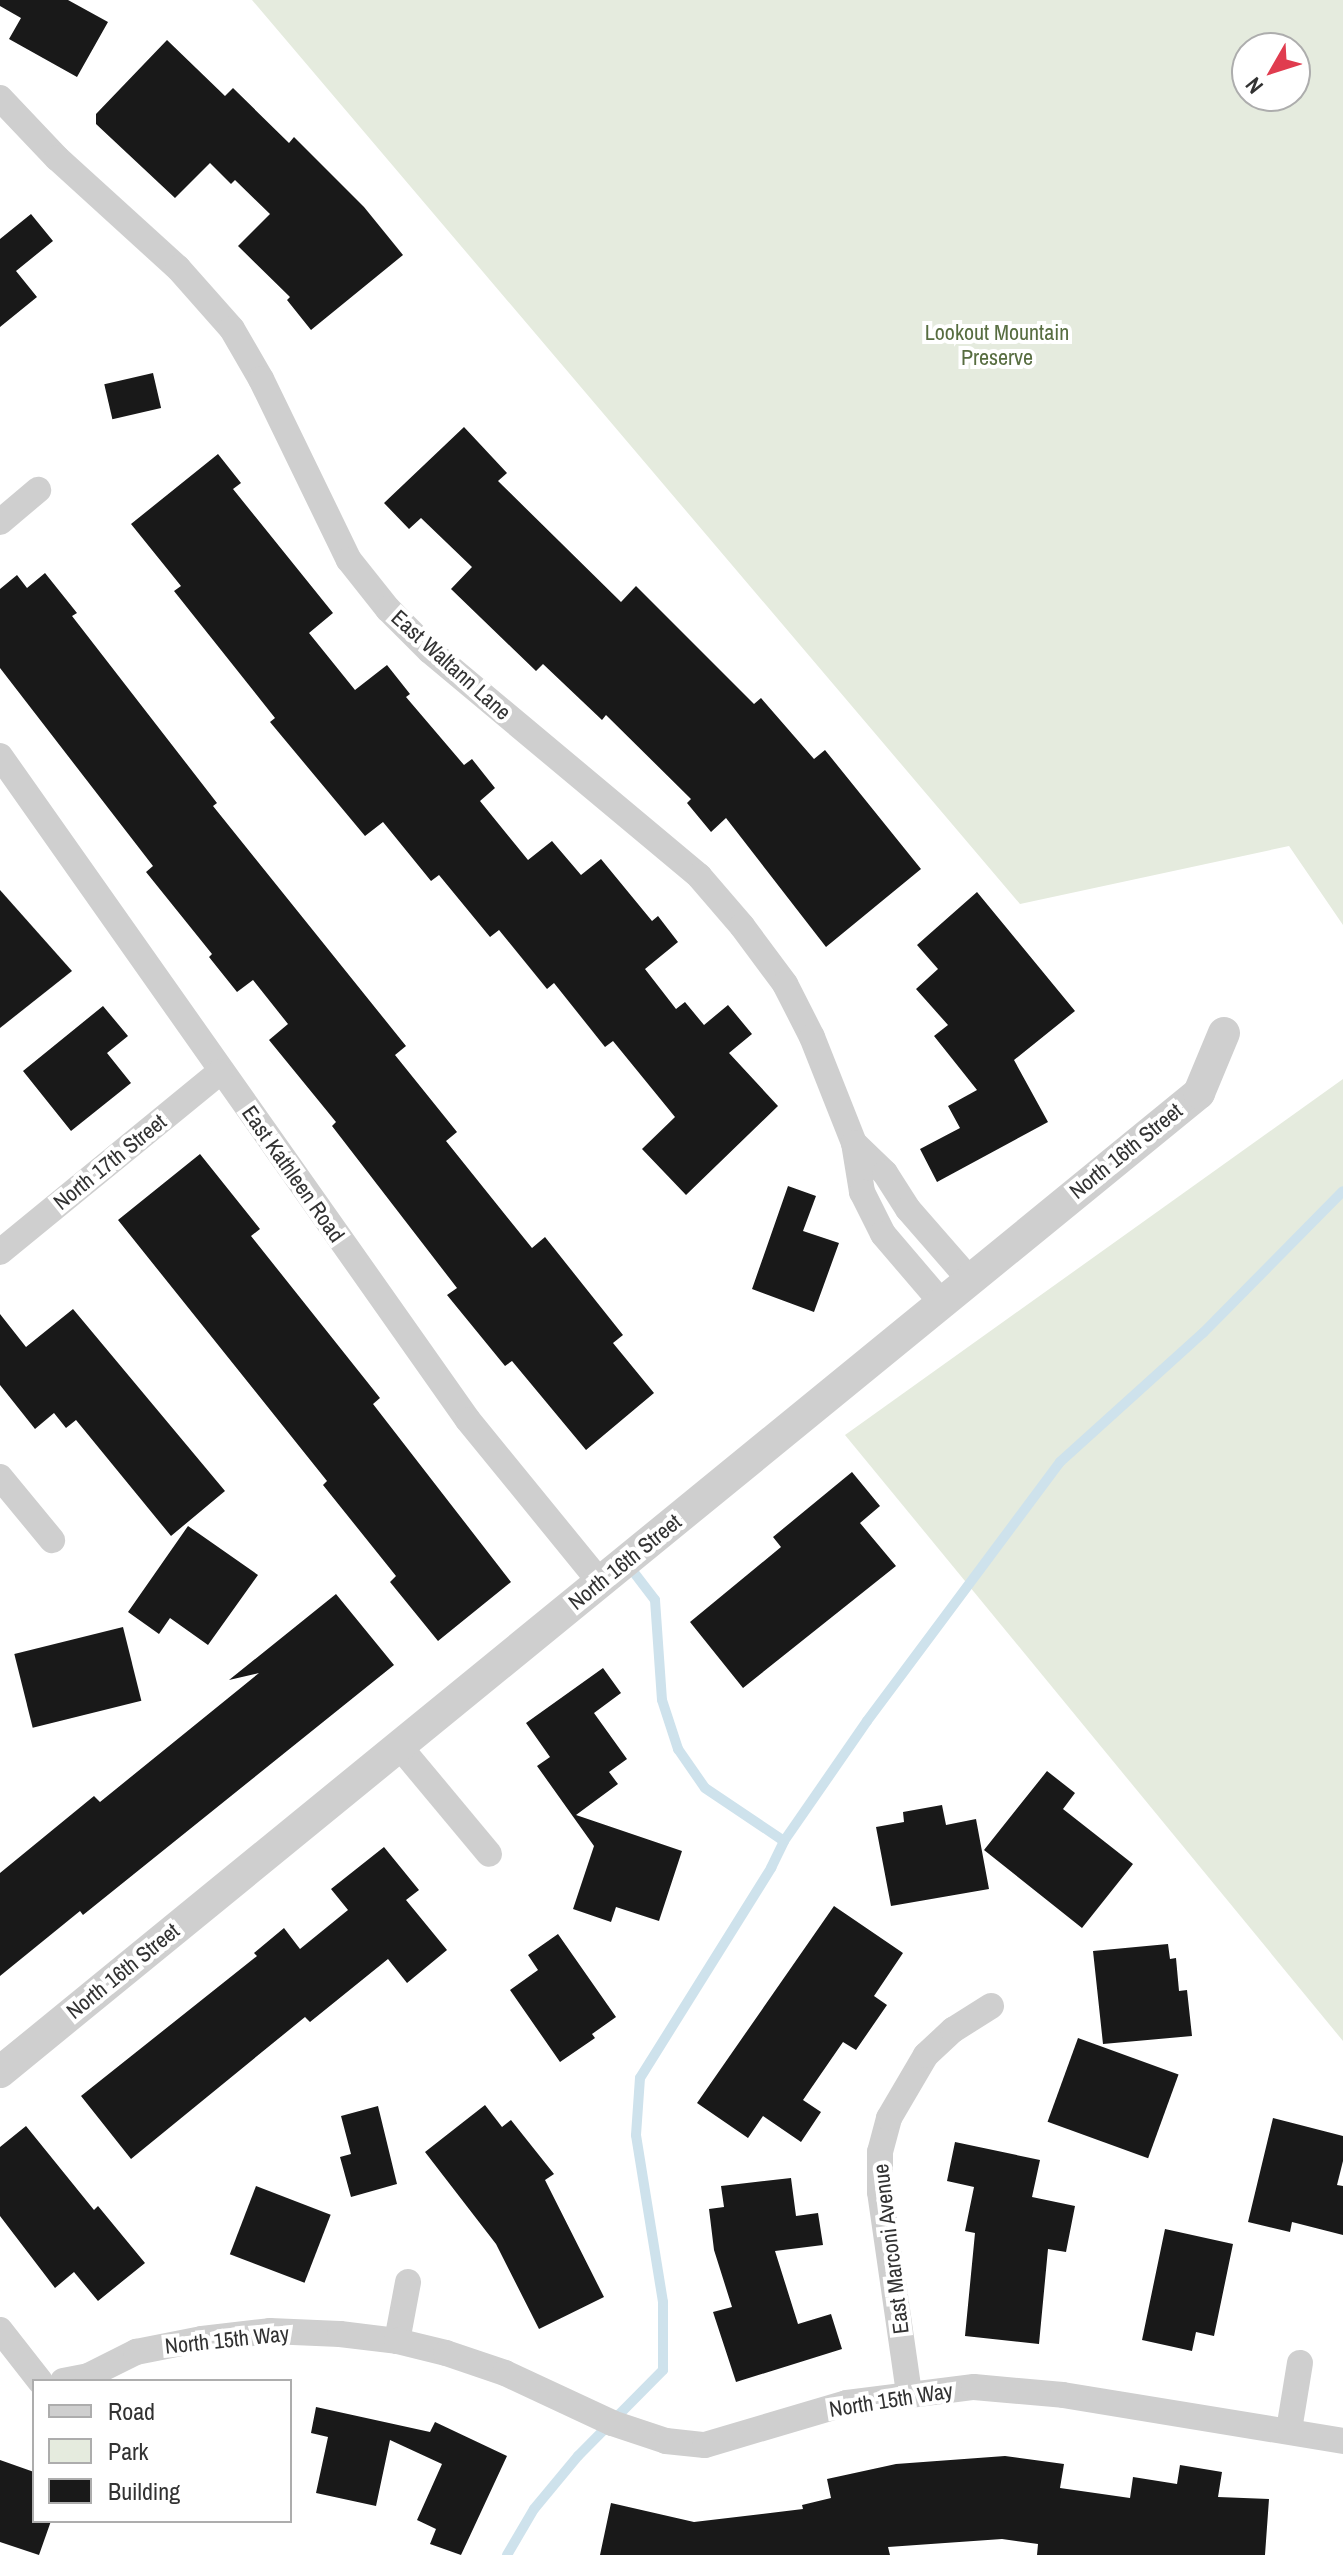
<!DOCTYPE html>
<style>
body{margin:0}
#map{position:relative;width:1343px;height:2555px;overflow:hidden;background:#fff;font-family:"Archivo Narrow",sans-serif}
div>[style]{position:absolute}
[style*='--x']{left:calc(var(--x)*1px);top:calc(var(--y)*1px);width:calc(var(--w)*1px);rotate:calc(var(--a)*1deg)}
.green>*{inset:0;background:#e5ebde}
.stream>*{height:10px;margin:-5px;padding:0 5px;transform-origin:5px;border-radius:5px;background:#cee2ec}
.building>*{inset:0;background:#191919;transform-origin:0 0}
.minor>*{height:26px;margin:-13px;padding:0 13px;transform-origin:13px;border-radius:13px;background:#cfcfcf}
.tertiary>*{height:32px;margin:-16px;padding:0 16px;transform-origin:16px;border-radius:16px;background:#cfcfcf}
span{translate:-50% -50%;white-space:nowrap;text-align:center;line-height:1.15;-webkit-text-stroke:8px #fff;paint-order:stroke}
.park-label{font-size:22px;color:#576d40}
.street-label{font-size:22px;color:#323232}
.legend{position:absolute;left:32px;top:2379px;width:260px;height:144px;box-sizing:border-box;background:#fff;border:2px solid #adadad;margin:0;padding:10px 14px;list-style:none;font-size:24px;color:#323232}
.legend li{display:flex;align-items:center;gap:16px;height:40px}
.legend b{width:40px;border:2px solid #adadad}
.north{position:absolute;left:1231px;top:32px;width:80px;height:80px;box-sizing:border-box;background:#fff;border:2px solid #adadad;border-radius:50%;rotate:231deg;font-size:22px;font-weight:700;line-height:32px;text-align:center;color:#323232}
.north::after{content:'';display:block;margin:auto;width:28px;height:36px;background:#e03c4f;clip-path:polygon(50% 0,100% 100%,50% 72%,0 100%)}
</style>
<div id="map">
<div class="green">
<i style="clip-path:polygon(evenodd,252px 0,1343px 0,1343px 925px,1289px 846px,1020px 904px,252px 0,1247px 48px,1295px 48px,1295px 96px,1247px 96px,1247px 48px)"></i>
<i style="clip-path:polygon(1343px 1079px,1343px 2041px,845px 1435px)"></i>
</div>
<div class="stream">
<i style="--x:629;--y:1566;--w:43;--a:52.6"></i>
<i style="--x:655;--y:1600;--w:100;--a:86"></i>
<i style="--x:662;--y:1700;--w:52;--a:71.9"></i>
<i style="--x:678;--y:1749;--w:47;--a:55.3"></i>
<i style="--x:705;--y:1788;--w:95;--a:33.9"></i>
<i style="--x:507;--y:2555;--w:53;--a:-59.6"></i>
<i style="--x:534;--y:2509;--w:69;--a:-50.3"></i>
<i style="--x:578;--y:2456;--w:121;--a:-45.3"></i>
<i style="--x:663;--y:2370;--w:68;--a:-90"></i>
<i style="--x:663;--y:2302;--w:169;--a:-99.2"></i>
<i style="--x:636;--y:2135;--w:57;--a:-86"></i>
<i style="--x:640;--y:2078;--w:248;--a:-58"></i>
<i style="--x:771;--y:1868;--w:30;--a:-64"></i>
<i style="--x:784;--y:1841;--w:146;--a:-55.3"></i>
<i style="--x:867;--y:1721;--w:323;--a:-53.3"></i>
<i style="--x:1060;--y:1462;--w:193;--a:-42.1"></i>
<i style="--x:1203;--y:1333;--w:199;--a:-45.4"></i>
</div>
<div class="building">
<i style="clip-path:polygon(0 0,68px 0,108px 22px,77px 77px,9px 39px,21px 18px,0 6px)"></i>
<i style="clip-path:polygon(167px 40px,225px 96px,233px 88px,289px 143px,294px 137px,364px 207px,403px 255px,311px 330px,287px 300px,290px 297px,238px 246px,270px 214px,235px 180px,231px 184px,210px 163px,175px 198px,96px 124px,96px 114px)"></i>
<i style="clip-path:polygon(31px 214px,53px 241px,16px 271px,37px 297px,0 327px,0 239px)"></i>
<i style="left:153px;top:373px;width:36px;height:50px;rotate:77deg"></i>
<i style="clip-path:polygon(464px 427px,507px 473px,498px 481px,621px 602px,636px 586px,754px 704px,761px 698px,814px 759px,825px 750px,921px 869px,826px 947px,726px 818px,711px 832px,687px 803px,691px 799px,606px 715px,602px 720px,543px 664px,536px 671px,451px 589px,472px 567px,421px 518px,409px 529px,384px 503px)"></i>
<i style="clip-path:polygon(218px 454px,241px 483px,233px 489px,333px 613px,309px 633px,355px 690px,387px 665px,410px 694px,406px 697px,464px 765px,472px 759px,495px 788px,480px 801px,528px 860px,552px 841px,581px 875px,601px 859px,652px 921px,658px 916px,678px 942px,645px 969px,676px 1009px,685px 1002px,704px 1025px,728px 1005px,752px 1034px,729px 1053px,778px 1106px,686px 1195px,642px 1149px,675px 1117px,613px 1041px,605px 1047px,554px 983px,547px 989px,499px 930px,490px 937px,439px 875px,431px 881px,383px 822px,365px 836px,270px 722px,275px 718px,174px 591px,181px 586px,131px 524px)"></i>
<i style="clip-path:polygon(45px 573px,77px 613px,72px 616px,217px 803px,213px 806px,406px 1046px,395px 1055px,457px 1132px,446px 1141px,532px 1248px,545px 1237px,623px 1335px,613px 1343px,654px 1393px,586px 1450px,512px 1361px,505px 1366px,447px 1295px,457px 1288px,332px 1126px,336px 1122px,269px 1040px,288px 1024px,253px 980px,237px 992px,209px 957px,212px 954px,146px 872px,153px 866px,0 668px,0 589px,17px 575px,27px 588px)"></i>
<i style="clip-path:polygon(0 890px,72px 971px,0 1028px)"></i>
<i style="clip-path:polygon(977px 892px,1075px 1011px,1014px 1060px,1048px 1122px,937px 1182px,920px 1149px,960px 1128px,948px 1106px,977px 1090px,934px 1036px,948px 1025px,916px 989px,938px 969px,917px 945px)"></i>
<i style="clip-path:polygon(103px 1006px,128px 1036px,107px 1053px,131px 1083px,71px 1131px,23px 1071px)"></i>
<i style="clip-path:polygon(200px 1154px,260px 1229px,251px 1236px,380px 1398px,373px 1404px,511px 1582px,438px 1641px,390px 1582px,396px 1576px,323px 1485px,327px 1481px,118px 1220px)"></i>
<i style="clip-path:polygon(788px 1186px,816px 1196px,803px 1231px,839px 1243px,814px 1312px,752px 1289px)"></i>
<i style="clip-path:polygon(73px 1309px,225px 1491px,171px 1536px,76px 1420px,66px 1428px,54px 1413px,35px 1429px,0 1385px,0 1314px,26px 1347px)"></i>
<i style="clip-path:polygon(852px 1472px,880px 1506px,860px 1523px,896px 1566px,743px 1688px,690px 1622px,781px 1547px,773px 1537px)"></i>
<i style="clip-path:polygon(188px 1526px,258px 1575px,208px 1645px,170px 1618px,159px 1634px,128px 1612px)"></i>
<i style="clip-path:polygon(336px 1594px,394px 1665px,83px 1915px,80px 1911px,0 1976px,0 1873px,94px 1796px,100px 1802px,259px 1673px,229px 1680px)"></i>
<i style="left:123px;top:1627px;width:76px;height:112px;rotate:76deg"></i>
<i style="clip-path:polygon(603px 1668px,621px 1693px,594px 1713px,627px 1759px,609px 1772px,618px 1784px,576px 1815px,682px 1851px,659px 1921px,616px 1907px,611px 1922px,573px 1909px,594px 1846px,537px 1766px,550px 1757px,526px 1723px)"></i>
<i style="clip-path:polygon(1047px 1771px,1075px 1793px,1063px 1809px,1133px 1864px,1082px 1928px,984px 1850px)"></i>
<i style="clip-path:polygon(942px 1805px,946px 1825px,976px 1819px,989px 1889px,891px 1906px,876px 1827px,904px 1822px,903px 1812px)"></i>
<i style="clip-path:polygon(384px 1847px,419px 1890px,406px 1900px,447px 1950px,407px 1983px,388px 1959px,310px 2022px,305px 2017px,131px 2159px,81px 2096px,257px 1956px,254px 1953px,284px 1928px,300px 1949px,348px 1910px,331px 1889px)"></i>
<i style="clip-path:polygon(834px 1906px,903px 1953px,874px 1996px,887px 2005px,856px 2050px,843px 2042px,803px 2100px,821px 2112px,801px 2142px,763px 2116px,748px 2138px,697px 2103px)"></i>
<i style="clip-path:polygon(558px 1934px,616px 2017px,592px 2034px,595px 2038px,560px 2062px,510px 1990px,538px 1970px,528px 1955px)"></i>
<i style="clip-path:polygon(1168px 1944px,1170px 1959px,1176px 1958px,1179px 1991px,1187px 1990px,1192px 2036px,1103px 2044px,1093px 1951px)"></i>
<i style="left:1078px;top:2038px;width:107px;height:89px;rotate:20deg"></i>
<i style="clip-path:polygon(485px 2105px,502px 2127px,511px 2120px,554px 2174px,545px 2180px,604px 2297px,539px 2329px,496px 2244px,425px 2152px)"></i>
<i style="clip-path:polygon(378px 2106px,397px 2184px,351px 2197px,340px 2157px,351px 2154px,341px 2116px)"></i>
<i style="clip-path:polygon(1273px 2118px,1343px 2136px,1343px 2161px,1337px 2185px,1343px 2186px,1343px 2235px,1292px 2222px,1290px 2232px,1248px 2222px)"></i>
<i style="clip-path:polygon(26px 2126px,94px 2210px,98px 2206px,145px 2263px,98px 2301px,74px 2272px,55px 2288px,0 2216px,0 2147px)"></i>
<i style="clip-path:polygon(955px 2142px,1040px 2160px,1032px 2197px,1075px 2206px,1066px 2252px,1048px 2249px,1039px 2344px,965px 2336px,975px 2233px,965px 2231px,974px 2187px,947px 2181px)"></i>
<i style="clip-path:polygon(791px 2178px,796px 2216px,818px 2213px,823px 2245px,775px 2251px,798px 2324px,831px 2314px,842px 2349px,736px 2382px,713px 2312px,732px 2307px,714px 2250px,709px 2209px,724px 2207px,721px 2186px)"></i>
<i style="left:256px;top:2186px;width:80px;height:73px;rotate:21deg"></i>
<i style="clip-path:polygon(1165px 2229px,1233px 2244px,1214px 2336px,1196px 2332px,1192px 2351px,1142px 2340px)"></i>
<i style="clip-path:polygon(316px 2407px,430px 2432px,435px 2422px,507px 2456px,461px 2555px,430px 2544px,436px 2529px,417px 2520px,442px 2464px,390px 2440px,376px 2506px,316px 2493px,328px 2437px,311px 2433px)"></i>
<i style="clip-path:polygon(1005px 2456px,1064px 2464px,1060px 2488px,1130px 2498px,1133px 2477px,1177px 2484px,1180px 2465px,1222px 2472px,1218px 2497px,1269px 2499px,1265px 2555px,1037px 2555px,1038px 2544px,1002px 2539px,888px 2547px,890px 2555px,600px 2555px,611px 2503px,694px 2522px,803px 2509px,802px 2505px,831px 2498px,827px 2479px,896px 2464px)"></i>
<i style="clip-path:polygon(0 2460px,34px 2472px,34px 2521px,51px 2521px,39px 2555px,0 2542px)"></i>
</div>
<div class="minor">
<i style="--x:0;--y:98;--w:83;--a:46.5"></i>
<i style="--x:57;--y:158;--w:164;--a:42.3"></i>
<i style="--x:178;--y:268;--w:81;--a:48.5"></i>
<i style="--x:232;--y:329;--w:58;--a:59.9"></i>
<i style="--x:261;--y:379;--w:201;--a:64.1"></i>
<i style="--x:349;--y:560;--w:63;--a:51.5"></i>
<i style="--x:388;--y:609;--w:59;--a:45"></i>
<i style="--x:430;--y:651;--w:351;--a:39.9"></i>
<i style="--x:699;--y:876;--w:66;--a:49.3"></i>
<i style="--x:742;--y:926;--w:72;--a:53.4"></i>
<i style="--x:785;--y:984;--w:59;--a:63"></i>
<i style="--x:812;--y:1037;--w:114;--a:68.4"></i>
<i style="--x:854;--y:1143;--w:50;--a:80.7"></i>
<i style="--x:862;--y:1192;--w:47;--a:63.4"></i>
<i style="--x:883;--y:1234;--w:89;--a:49.5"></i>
<i style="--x:0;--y:522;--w:50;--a:-40.1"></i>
<i style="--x:0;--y:756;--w:812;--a:54.82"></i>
<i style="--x:468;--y:1420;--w:209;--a:50.8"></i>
<i style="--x:854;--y:1143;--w:43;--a:44.1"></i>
<i style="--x:885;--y:1173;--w:43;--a:57.4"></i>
<i style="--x:908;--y:1209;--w:93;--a:48.9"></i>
<i style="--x:0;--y:1252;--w:284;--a:-39.3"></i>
<i style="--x:0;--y:1477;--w:82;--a:50.5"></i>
<i style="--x:400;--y:1747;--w:139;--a:50.2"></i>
<i style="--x:0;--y:2330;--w:65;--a:51.9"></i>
<i style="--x:397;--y:2341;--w:60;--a:-79.4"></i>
<i style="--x:63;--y:2381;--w:25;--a:-11"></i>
<i style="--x:88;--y:2376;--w:54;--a:-26.6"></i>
<i style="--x:136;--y:2352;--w:67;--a:-11.1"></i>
<i style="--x:202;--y:2339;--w:68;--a:-6.7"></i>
<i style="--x:270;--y:2331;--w:70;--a:2.5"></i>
<i style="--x:340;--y:2334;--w:57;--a:7"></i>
<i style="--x:397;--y:2341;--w:50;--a:13.8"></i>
<i style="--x:446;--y:2353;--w:62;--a:18.7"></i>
<i style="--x:505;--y:2373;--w:118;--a:25"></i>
<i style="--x:612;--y:2423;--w:57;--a:18.4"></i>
<i style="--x:666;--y:2441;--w:39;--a:6"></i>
<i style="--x:705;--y:2445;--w:148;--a:-16.5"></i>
<i style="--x:847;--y:2403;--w:128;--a:-7.2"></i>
<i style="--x:974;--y:2387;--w:89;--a:5.1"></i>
<i style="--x:1063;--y:2395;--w:284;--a:9.3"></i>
<i style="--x:909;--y:2393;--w:203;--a:-98.2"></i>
<i style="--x:880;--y:2192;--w:40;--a:-90"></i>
<i style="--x:880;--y:2152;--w:35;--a:-75"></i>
<i style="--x:889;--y:2118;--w:73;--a:-59.6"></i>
<i style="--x:926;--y:2055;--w:37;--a:-43"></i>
<i style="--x:953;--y:2030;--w:45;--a:-32.3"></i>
<i style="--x:1289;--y:2430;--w:68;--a:-80.7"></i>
</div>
<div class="tertiary">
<i style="--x:0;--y:2072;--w:1548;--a:-39.23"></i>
<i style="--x:1199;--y:1093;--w:65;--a:-67.4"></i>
</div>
<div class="park-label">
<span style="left:997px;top:345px">Lookout Mountain<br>Preserve</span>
</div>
<div class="street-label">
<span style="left:451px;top:665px;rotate:42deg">East Waltann Lane</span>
<span style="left:1126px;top:1151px;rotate:-39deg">North 16th Street</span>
<span style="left:110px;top:1162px;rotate:-39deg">North 17th Street</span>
<span style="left:293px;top:1174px;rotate:55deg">East Kathleen Road</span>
<span style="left:625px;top:1562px;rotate:-39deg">North 16th Street</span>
<span style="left:123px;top:1971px;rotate:-39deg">North 16th Street</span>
<span style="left:891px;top:2249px;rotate:-97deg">East Marconi Avenue</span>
<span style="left:227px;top:2340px;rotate:-6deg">North 15th Way</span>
<span style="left:891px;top:2400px;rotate:-9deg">North 15th Way</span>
</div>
<ul class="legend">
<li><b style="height:10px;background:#cfcfcf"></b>Road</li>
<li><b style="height:22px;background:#e5ebde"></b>Park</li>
<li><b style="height:22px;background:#191919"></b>Building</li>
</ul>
<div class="north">N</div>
</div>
